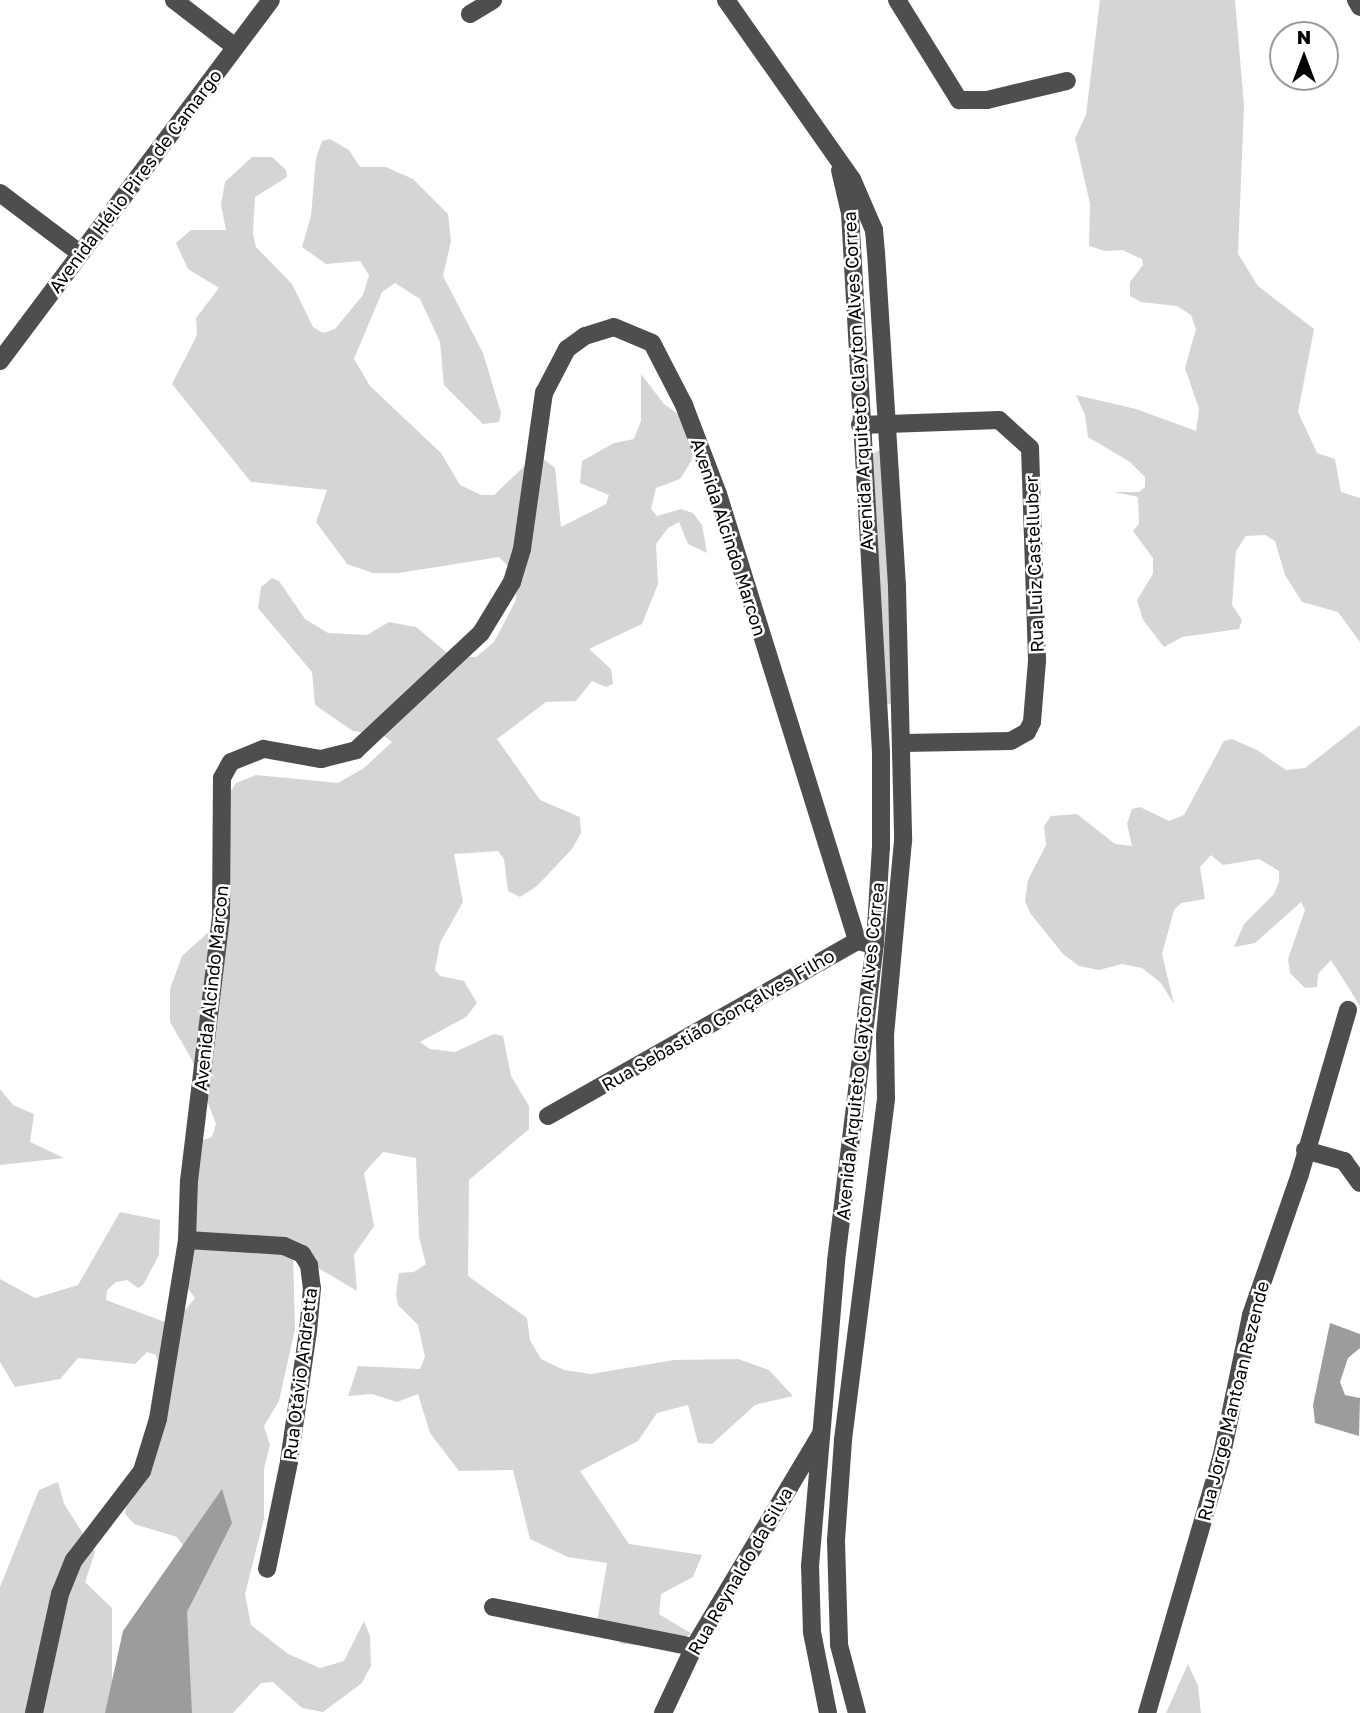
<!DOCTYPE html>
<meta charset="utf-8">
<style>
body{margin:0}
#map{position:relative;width:1360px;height:1713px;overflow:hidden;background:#fff;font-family:"Golos Text",sans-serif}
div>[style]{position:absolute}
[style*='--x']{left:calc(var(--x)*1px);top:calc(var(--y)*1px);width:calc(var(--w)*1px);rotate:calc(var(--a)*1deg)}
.green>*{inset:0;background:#d5d5d5}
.water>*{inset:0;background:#9c9c9c}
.minor>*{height:18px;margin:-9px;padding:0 9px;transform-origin:9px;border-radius:9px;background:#4e4e4e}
span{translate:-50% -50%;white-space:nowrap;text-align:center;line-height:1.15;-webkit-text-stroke:5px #fff;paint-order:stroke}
.street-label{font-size:18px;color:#000}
.north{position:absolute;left:1269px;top:21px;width:70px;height:70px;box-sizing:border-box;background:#fff;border:2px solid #999;border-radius:50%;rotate:0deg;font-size:19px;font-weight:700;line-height:28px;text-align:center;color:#000}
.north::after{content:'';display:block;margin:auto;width:24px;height:32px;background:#000;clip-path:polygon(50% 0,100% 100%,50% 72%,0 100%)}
</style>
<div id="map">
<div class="green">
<i style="clip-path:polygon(1100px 0,1235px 0,1244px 105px,1238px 254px,1258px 286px,1314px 329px,1298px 412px,1317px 453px,1335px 459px,1341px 492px,1360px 498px,1360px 642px,1338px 612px,1302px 602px,1285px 575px,1275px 541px,1265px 535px,1246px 536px,1236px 551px,1232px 605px,1242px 620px,1239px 629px,1182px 637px,1164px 647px,1143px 620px,1137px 600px,1153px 574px,1153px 558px,1133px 531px,1139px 524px,1138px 497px,1114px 492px,1139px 492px,1145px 487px,1145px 477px,1130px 462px,1088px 437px,1085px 415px,1076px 395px,1136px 409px,1196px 431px,1199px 409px,1185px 368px,1196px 329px,1191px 315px,1177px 306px,1141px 302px,1130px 296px,1130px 282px,1143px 265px,1142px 259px,1122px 250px,1105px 251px,1089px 246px,1090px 204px,1075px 138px,1086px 115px)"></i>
<i style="clip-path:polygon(330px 139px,349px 150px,360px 167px,386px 167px,413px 179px,448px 214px,451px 241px,443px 276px,483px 353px,501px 413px,499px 422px,483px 424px,444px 385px,440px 342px,420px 299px,395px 283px,382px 292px,354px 359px,370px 386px,441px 453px,460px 485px,481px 495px,494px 495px,537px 454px,555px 468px,561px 527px,606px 504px,609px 495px,580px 483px,582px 461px,614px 443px,634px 439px,641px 421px,641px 374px,664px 404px,688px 421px,697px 452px,680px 479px,656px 488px,651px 509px,657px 516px,681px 509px,693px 513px,702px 525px,707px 553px,688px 544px,679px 522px,668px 528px,656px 544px,658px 584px,642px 624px,589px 649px,611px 669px,613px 684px,606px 687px,592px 681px,576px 701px,546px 702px,497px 739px,540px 800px,580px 817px,581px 833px,572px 849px,537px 886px,520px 897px,508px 891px,504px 859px,498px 851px,454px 854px,463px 902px,440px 943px,435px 970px,440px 976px,464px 981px,477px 1003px,466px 1017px,420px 1042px,430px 1049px,455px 1052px,494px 1034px,503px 1036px,511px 1076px,529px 1106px,529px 1129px,469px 1180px,468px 1276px,527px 1318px,530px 1340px,541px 1359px,564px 1370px,591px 1374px,674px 1360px,738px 1359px,769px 1370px,793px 1396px,755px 1405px,712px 1444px,698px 1443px,688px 1405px,657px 1413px,638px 1441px,580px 1471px,629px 1544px,702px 1555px,693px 1577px,661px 1594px,659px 1614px,692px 1634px,660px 1646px,622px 1644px,596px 1628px,607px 1563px,568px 1557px,530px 1539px,513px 1470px,459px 1471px,430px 1433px,418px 1394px,397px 1402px,372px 1394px,348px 1396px,358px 1366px,420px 1369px,425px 1357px,418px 1325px,398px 1305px,396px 1294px,399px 1273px,414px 1272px,426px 1264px,419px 1237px,416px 1158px,383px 1152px,364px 1173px,374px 1226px,354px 1255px,357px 1291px,293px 1253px,295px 1329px,279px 1401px,264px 1426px,270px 1445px,264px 1469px,264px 1518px,245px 1594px,251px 1625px,288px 1654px,320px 1668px,344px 1661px,364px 1621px,370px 1636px,371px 1666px,362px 1683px,323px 1712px,302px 1708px,273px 1682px,261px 1683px,233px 1713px,164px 1713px,185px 1617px,197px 1587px,193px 1560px,177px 1537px,134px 1524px,125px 1514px,129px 1491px,150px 1464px,161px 1375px,156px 1355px,147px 1352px,135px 1364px,78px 1358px,60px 1379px,15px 1387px,0 1362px,0 1279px,35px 1298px,78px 1285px,120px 1212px,160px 1220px,159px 1255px,143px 1285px,138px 1288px,127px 1280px,116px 1282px,107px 1290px,106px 1300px,165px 1322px,177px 1320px,195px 1298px,185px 1285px,200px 1141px,212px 1137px,216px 1124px,191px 1058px,170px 1022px,170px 989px,182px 956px,213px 928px,226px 799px,236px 783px,256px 775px,338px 783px,364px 768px,392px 742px,384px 736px,353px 731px,315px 705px,312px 672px,258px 608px,261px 587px,272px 578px,279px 581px,305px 619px,328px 633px,367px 635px,389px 622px,416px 627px,451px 656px,476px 657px,494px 642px,516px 600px,517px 575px,499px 557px,399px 573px,373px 573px,347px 564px,316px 522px,327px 490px,251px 482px,172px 384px,197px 335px,196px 318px,219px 288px,188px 269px,176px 243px,191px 230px,226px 230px,221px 205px,225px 182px,252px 157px,272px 157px,286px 170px,287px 177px,255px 197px,253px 234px,256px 247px,292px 284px,313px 327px,323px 333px,335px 329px,363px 295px,369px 275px,360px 261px,326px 264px,302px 247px,311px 216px,316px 158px,322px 141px)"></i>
<i style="clip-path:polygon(882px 449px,894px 704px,886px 704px,872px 454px)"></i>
<i style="clip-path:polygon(1360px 725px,1360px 1006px,1331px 960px,1318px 974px,1317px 987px,1305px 988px,1290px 973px,1288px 959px,1305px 910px,1301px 902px,1255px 943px,1234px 947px,1244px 924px,1274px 894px,1279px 882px,1279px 871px,1259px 859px,1223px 865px,1211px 855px,1200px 867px,1205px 899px,1181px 903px,1174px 910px,1162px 954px,1174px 1004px,1161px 983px,1142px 968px,1122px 964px,1099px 970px,1079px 966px,1063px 954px,1030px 913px,1025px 901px,1028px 880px,1046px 845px,1044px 826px,1051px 816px,1077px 814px,1115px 844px,1132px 846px,1127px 824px,1132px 809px,1140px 807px,1169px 821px,1184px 815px,1224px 741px,1232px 739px,1257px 750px,1286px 770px,1305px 768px)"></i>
<i style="clip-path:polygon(0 1089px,13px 1105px,34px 1114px,30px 1142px,64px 1158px,0 1165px)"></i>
<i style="clip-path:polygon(58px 1482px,64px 1504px,95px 1552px,85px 1582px,112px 1608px,112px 1691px,106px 1713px,0 1713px,0 1587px,39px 1490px)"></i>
<i style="clip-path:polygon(1188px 1664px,1198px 1686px,1201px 1713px,1166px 1713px)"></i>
</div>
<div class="water">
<i style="clip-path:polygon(1330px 1323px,1360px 1334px,1360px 1348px,1348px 1358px,1340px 1382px,1345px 1395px,1360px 1398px,1359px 1436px,1315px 1423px,1313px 1405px)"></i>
<i style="clip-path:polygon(222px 1489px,232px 1523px,187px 1612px,192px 1713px,105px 1713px,123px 1631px)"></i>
</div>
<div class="minor">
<i style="--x:174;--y:0;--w:77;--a:37.6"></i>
<i style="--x:726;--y:0;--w:219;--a:54.9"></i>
<i style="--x:852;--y:179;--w:56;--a:66.7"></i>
<i style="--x:874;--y:230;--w:22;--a:85"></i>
<i style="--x:876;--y:252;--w:336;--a:86.4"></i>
<i style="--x:897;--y:587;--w:254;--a:88.6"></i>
<i style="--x:903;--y:841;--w:196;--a:95.3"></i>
<i style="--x:885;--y:1036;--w:63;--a:89.1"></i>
<i style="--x:886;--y:1099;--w:344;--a:97.2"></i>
<i style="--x:843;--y:1440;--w:101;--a:94"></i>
<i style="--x:836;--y:1541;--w:104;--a:88.3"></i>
<i style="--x:839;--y:1645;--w:70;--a:75.2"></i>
<i style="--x:897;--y:0;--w:118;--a:58.2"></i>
<i style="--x:959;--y:100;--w:28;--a:0"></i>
<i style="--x:987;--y:100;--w:82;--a:-13.4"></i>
<i style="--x:1356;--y:0;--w:8;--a:60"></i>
<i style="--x:470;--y:14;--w:27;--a:-31"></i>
<i style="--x:0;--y:193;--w:101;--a:37"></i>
<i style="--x:0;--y:361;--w:451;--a:-53.1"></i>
<i style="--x:860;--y:425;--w:139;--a:-2.1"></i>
<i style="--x:999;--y:420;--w:42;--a:42.1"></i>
<i style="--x:1030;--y:448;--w:213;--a:88.1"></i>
<i style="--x:1037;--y:661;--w:61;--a:94.7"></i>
<i style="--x:1032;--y:722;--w:11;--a:117"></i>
<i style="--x:1027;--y:732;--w:18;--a:151"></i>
<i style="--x:1011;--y:741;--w:108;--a:178.9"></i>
<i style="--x:548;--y:1116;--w:355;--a:-29.5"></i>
<i style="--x:857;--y:941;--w:9;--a:13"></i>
<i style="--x:1305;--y:1150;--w:41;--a:15.8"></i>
<i style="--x:1344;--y:1161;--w:27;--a:54"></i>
<i style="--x:187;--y:1240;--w:97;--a:3.5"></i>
<i style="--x:284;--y:1246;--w:20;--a:24"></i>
<i style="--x:302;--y:1254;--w:13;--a:58"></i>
<i style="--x:309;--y:1265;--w:23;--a:83"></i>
<i style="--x:312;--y:1288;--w:43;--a:95.3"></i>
<i style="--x:308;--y:1331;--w:132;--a:98.3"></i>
<i style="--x:289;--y:1462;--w:109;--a:101.6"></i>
<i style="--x:493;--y:1607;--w:205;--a:11.3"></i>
<i style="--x:34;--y:1713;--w:122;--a:-77.7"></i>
<i style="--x:60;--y:1594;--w:37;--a:-68"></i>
<i style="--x:74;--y:1560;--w:112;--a:-52.6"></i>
<i style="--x:142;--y:1471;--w:54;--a:-72.9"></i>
<i style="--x:158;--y:1419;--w:181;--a:-80.8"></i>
<i style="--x:187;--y:1240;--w:59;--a:-88.1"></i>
<i style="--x:189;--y:1181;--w:266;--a:-83.1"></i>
<i style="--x:221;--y:917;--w:139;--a:-89.6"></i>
<i style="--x:222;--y:778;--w:18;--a:-61"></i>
<i style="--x:231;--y:762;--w:35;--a:-22"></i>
<i style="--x:264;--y:749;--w:58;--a:10"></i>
<i style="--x:321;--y:759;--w:36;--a:-14"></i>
<i style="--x:356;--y:750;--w:171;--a:-43.1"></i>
<i style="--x:481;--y:633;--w:60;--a:-58.7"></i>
<i style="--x:512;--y:582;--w:34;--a:-73"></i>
<i style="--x:522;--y:549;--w:158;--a:-82"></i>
<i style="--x:544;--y:393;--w:50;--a:-62.4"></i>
<i style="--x:567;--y:349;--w:22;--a:-36"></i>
<i style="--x:585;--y:336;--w:30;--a:-17"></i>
<i style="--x:614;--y:327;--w:41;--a:22.8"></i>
<i style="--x:652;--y:343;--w:70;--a:62.7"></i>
<i style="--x:684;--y:405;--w:95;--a:69.1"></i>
<i style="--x:718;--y:494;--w:468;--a:72.7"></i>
<i style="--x:663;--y:1713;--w:73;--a:-64.8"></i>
<i style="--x:694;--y:1647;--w:246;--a:-59.2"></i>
<i style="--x:828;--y:1713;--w:83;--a:-101.2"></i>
<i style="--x:812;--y:1632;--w:66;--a:-91.7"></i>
<i style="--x:810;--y:1566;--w:306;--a:-85.1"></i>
<i style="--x:836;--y:1261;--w:319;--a:-83"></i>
<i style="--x:875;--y:944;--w:97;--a:-86.5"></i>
<i style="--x:881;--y:847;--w:95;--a:-90"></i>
<i style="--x:881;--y:752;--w:540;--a:-93.29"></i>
<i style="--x:850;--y:213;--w:44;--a:-103.1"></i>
<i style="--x:1147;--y:1713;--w:265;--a:-73.8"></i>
<i style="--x:1221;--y:1459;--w:147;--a:-78.2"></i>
<i style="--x:1251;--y:1315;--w:149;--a:-70.8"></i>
<i style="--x:1300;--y:1174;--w:171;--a:-73.7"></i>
</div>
<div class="street-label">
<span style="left:135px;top:181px;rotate:-53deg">Avenida Hélio Pires de Camargo</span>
<span style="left:858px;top:381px;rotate:-93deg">Avenida Arquiteto Clayton Alves Correa</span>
<span style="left:729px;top:537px;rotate:72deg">Avenida Alcindo Marcon</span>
<span style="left:1034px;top:564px;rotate:-92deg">Rua Luiz Castelluber</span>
<span style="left:211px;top:988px;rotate:-84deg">Avenida Alcindo Marcon</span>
<span style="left:718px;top:1020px;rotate:-30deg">Rua Sebastião Gonçalves Filho</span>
<span style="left:860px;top:1051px;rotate:-84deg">Avenida Arquiteto Clayton Alves Correa</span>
<span style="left:300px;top:1374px;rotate:-83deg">Rua Otávio Andretta</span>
<span style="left:1233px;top:1401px;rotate:-76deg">Rua Jorge Mantoan Rezende</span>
<span style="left:740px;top:1571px;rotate:-60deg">Rua Reynaldo da Silva</span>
</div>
<div class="north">N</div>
</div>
